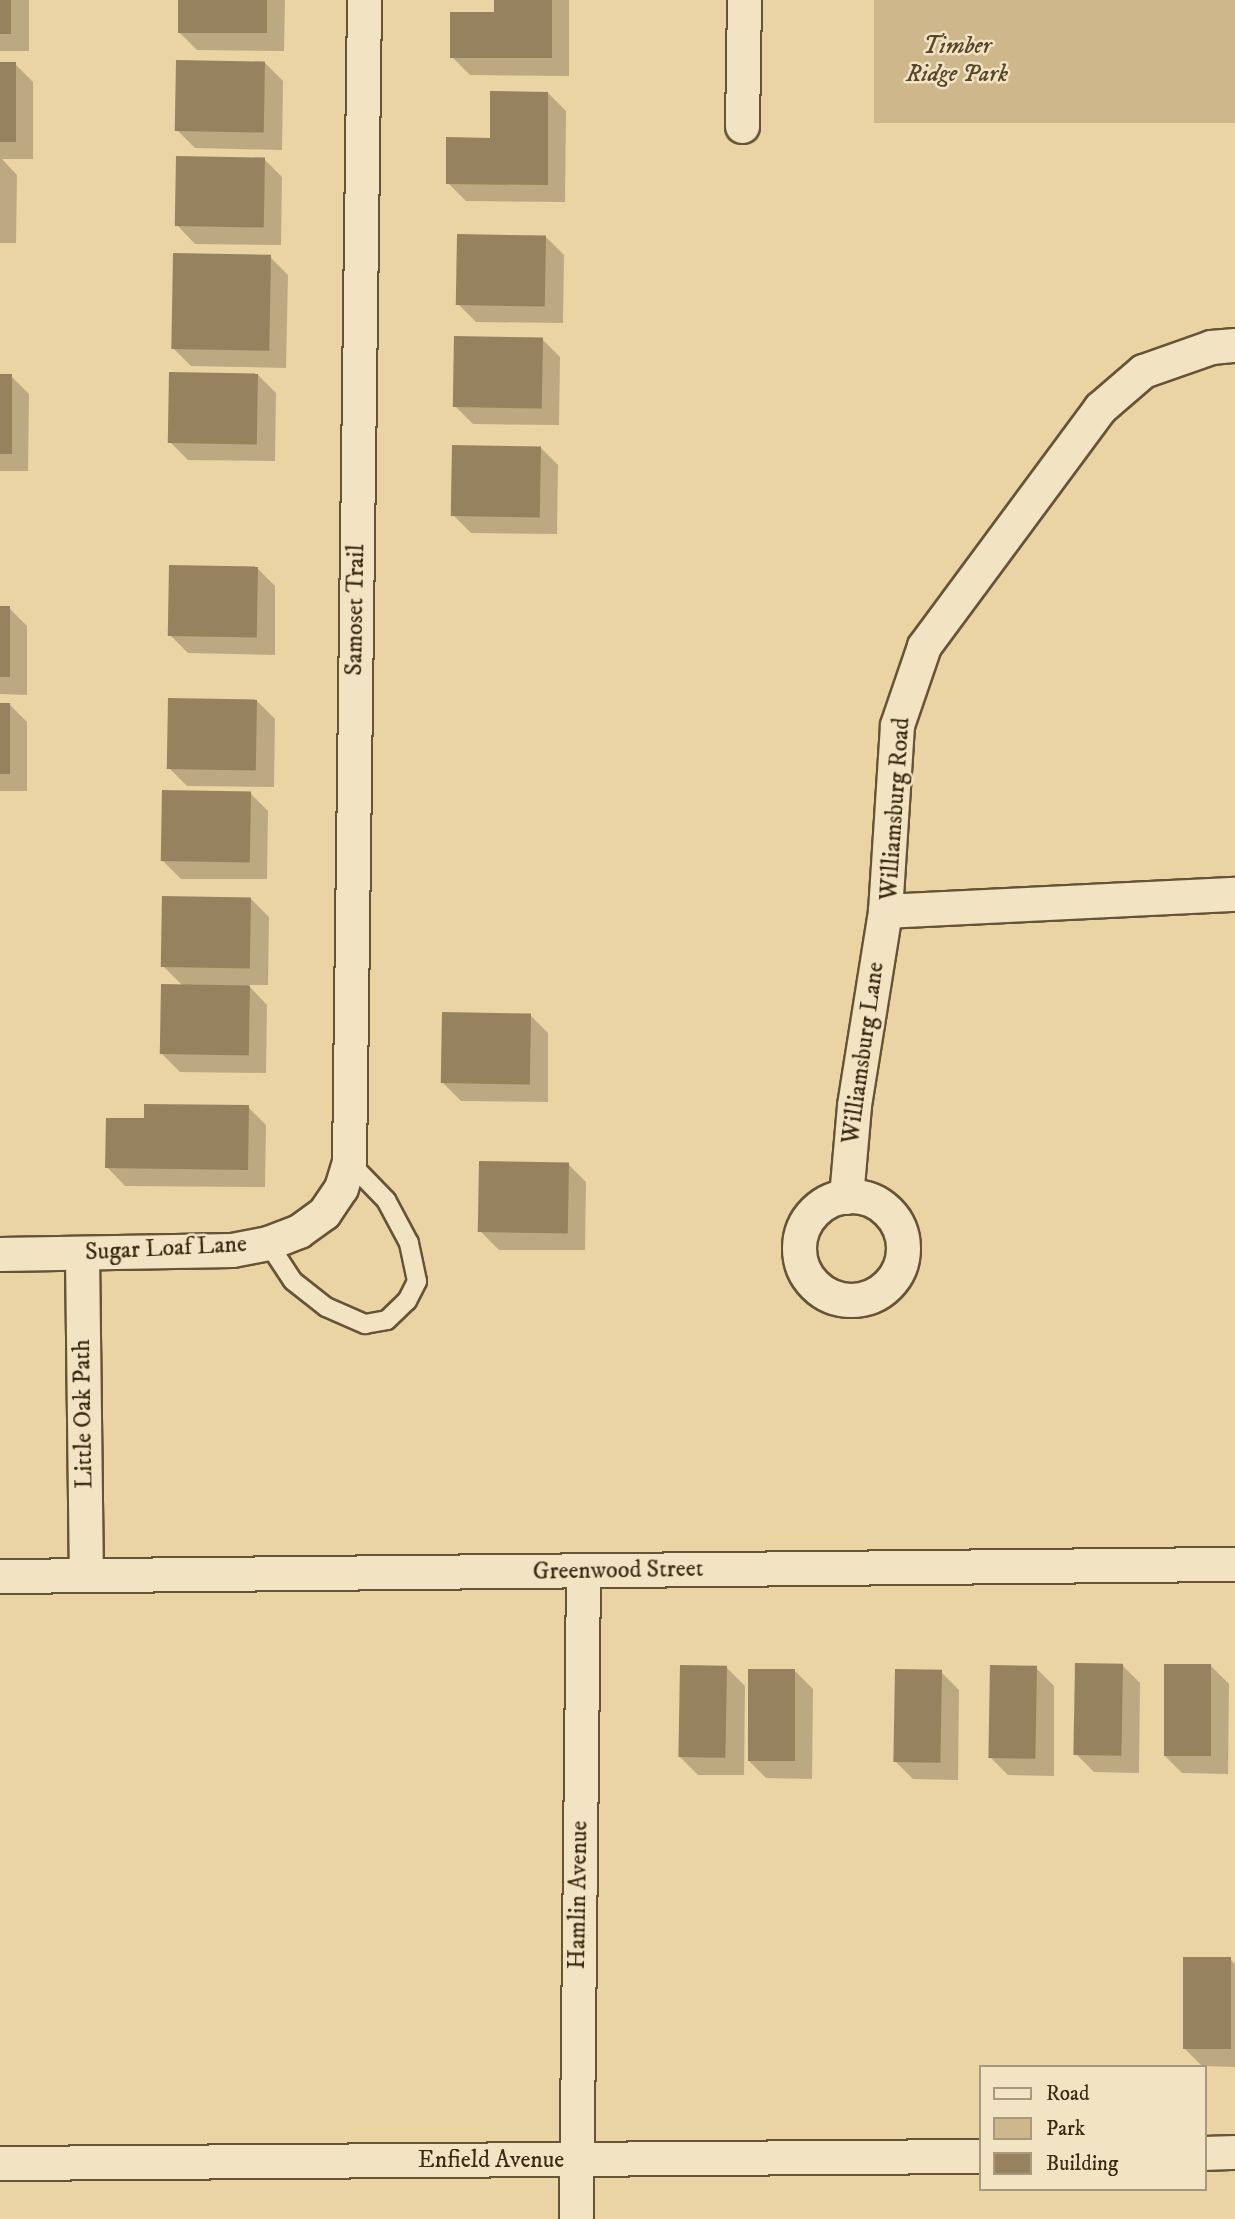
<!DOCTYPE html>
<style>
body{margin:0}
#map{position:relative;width:1235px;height:2219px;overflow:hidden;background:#ebd4a3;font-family:"IM FELL DW Pica",serif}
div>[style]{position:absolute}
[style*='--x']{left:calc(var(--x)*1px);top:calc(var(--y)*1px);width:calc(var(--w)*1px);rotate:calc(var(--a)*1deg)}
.green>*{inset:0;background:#cdb78b;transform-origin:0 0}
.shadow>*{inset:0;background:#0003;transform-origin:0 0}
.building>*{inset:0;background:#96825e;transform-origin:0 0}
.roads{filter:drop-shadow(2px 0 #665437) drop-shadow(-2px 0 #665437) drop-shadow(0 2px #665437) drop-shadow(0 -2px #665437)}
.lane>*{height:18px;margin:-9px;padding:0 9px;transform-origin:9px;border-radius:9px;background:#f2e3c3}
.street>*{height:33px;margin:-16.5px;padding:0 16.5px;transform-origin:16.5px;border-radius:16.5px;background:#f2e3c3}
.street>.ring{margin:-16.5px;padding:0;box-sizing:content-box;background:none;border:33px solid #f2e3c3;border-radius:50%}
span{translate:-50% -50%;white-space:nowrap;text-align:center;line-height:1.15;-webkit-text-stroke:5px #f2e3c3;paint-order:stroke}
.park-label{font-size:24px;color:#57462b;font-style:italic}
.street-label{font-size:24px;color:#3a2a13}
.legend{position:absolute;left:979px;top:2065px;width:228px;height:126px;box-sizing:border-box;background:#f2e3c3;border:2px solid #a8997d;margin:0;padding:9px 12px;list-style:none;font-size:21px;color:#3a2a13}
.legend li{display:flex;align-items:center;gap:14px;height:35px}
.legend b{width:35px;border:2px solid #a8997d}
</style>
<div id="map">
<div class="green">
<i style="left:874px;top:0;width:361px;height:123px"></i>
</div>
<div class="shadow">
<i style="left:0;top:0;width:29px;height:51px"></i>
<i style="clip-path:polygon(180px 0,285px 0,284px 51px,197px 50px,179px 32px)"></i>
<i style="clip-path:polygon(496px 0,569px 0,569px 76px,470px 75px,452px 57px,496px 14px)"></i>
<i style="clip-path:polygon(265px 63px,283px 81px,282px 150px,195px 148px,177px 130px)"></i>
<i style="clip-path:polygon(0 64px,15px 64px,33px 82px,33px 159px,2px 159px,17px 175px,16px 243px,0 243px)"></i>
<i style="clip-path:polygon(548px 93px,566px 111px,565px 202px,466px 201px,448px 183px,492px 140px)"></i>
<i style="clip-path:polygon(264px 159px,282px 177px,281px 245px,195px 244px,177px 225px)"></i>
<i style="clip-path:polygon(546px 237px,564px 255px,563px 323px,476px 322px,458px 304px)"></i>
<i style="clip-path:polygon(270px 257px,288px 275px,286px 368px,191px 366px,173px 348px)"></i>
<i style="clip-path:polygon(542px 339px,560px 357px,559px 425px,473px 424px,455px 406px)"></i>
<i style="clip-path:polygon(258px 375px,276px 393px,275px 461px,188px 460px,170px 442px)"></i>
<i style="clip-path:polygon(0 376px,11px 376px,29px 394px,28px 471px,0 471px)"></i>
<i style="clip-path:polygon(540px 447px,558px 465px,557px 534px,471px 533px,453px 515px)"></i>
<i style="clip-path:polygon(257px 568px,275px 586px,275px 655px,188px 653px,170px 635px)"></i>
<i style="clip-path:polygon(0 608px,9px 608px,27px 626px,27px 695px,0 694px)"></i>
<i style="clip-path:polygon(257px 701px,275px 719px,274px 787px,187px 786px,169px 768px)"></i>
<i style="clip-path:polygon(0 704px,9px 704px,27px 722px,27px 791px,0 791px)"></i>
<i style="clip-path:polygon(250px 793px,268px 811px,267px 879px,181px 879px,163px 861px)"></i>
<i style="clip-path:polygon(251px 899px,269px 917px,268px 985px,248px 985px,267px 1005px,266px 1073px,180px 1072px,162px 1054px,183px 986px,163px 966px)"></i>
<i style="clip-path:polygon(530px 1015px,548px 1033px,548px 1102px,461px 1101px,443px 1083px)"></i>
<i style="clip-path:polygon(248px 1107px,266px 1125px,265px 1187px,125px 1186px,107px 1167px)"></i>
<i style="clip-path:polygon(568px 1164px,586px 1182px,585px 1250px,499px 1250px,481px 1232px)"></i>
<i style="clip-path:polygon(1122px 1665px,1140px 1683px,1139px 1773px,1094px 1772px,1076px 1754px)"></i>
<i style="clip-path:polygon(1211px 1666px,1229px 1684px,1228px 1774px,1182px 1773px,1164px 1755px)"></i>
<i style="clip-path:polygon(727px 1668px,745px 1686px,744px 1775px,698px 1775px,680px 1757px)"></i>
<i style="clip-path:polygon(1036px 1668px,1054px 1686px,1054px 1776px,1008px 1775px,990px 1757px)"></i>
<i style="clip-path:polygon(795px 1671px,813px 1689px,812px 1779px,766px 1778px,748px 1760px)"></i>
<i style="clip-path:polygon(941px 1672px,959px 1690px,958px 1780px,913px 1779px,895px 1761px)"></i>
<i style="clip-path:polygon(1230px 1959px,1235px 1964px,1235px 2067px,1202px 2066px,1184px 2048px)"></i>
</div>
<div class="building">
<i style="left:0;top:0;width:11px;height:34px"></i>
<i style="left:178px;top:0;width:89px;height:33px"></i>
<i style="clip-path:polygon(494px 0,552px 0,552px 58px,450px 58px,450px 12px,494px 12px)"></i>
<i style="left:176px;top:60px;width:89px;height:71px;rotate:1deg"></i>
<i style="left:0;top:62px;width:16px;height:80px"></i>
<i style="clip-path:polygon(490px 91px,548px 92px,548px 185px,446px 184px,446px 137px,490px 138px)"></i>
<i style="left:176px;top:156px;width:89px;height:70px;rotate:1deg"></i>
<i style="left:457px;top:234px;width:89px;height:71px;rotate:1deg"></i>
<i style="left:173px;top:253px;width:98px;height:96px;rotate:1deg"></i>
<i style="left:454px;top:336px;width:89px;height:71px;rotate:1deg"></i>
<i style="left:169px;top:372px;width:89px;height:71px;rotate:1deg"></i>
<i style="left:0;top:374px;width:12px;height:80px"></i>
<i style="left:452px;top:445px;width:89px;height:71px;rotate:1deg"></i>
<i style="left:169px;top:565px;width:89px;height:71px;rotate:1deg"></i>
<i style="left:0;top:606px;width:10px;height:71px"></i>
<i style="left:168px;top:698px;width:89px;height:71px;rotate:1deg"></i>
<i style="left:0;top:703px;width:10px;height:71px"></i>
<i style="left:162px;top:790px;width:89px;height:71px;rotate:1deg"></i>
<i style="left:162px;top:896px;width:89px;height:71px;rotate:1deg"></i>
<i style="left:161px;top:984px;width:89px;height:70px;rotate:1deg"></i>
<i style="left:442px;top:1012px;width:89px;height:71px;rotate:1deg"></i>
<i style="clip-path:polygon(144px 1104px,249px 1105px,248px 1170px,105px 1168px,106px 1118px,144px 1118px)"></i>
<i style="left:479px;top:1161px;width:90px;height:71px;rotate:1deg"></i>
<i style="left:1075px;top:1663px;width:48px;height:92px;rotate:1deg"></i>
<i style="left:1164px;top:1664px;width:47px;height:92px"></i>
<i style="left:680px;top:1665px;width:47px;height:92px;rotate:1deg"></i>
<i style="left:990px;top:1665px;width:47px;height:93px;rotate:1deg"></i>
<i style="left:748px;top:1669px;width:47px;height:92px"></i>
<i style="left:895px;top:1669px;width:47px;height:93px;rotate:1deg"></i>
<i style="left:1183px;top:1957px;width:48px;height:92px"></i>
</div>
<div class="roads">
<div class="lane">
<i style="--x:268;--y:1243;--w:45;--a:56.7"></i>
<i style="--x:293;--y:1281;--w:42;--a:38.2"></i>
<i style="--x:326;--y:1307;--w:43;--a:23.6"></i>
<i style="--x:365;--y:1324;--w:22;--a:-10"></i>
<i style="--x:387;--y:1320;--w:28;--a:-44"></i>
<i style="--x:407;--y:1301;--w:22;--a:-63"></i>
<i style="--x:417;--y:1281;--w:39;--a:-102"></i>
<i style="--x:409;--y:1243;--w:49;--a:-118.1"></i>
<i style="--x:386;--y:1200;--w:53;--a:-134.2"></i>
</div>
<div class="street">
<i style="--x:742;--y:126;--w:126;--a:-89.1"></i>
<i style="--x:885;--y:911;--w:350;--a:-2.8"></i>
<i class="ring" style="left:799px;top:1196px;width:71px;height:71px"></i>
<i style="--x:846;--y:1197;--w:92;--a:-85"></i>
<i style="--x:854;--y:1105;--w:196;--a:-80.9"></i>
<i style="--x:885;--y:911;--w:186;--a:-86.3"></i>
<i style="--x:897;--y:725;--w:83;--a:-71.1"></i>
<i style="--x:924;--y:646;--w:296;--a:-53.5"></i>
<i style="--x:1100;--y:408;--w:57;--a:-40.7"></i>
<i style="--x:1143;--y:371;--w:72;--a:-19.4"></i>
<i style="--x:1211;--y:347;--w:24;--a:-5"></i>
<i style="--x:0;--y:1254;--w:232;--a:-1"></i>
<i style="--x:232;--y:1250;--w:37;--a:-11"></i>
<i style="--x:268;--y:1243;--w:33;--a:-21"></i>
<i style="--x:299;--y:1231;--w:31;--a:-36"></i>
<i style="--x:324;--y:1213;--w:30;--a:-56"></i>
<i style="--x:341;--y:1188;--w:27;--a:-73"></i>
<i style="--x:349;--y:1162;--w:1162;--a:-89.26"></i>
<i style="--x:82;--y:1254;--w:320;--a:89.3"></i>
<i style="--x:0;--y:1576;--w:1235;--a:-0.56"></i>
<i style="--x:1205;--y:2153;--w:30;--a:-2"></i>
<i style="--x:0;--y:2163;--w:981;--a:-0.41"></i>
<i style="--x:576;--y:2219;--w:647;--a:-89.38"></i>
</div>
</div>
<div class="park-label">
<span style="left:957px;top:61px">Timber<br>Ridge Park</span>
</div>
<div class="street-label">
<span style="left:356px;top:610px;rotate:-89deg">Samoset Trail</span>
<span style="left:896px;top:809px;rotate:-86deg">Williamsburg Road</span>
<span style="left:864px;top:1053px;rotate:-82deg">Williamsburg Lane</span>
<span style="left:166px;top:1249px;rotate:-3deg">Sugar Loaf Lane</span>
<span style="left:84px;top:1414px;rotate:-91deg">Little Oak Path</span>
<span style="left:618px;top:1571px;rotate:-1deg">Greenwood Street</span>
<span style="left:579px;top:1895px;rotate:-89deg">Hamlin Avenue</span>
<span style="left:491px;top:2161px">Enfield Avenue</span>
</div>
<ul class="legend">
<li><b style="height:9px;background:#f2e3c3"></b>Road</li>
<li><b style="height:19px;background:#cdb78b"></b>Park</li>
<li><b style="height:19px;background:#96825e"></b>Building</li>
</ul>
</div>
